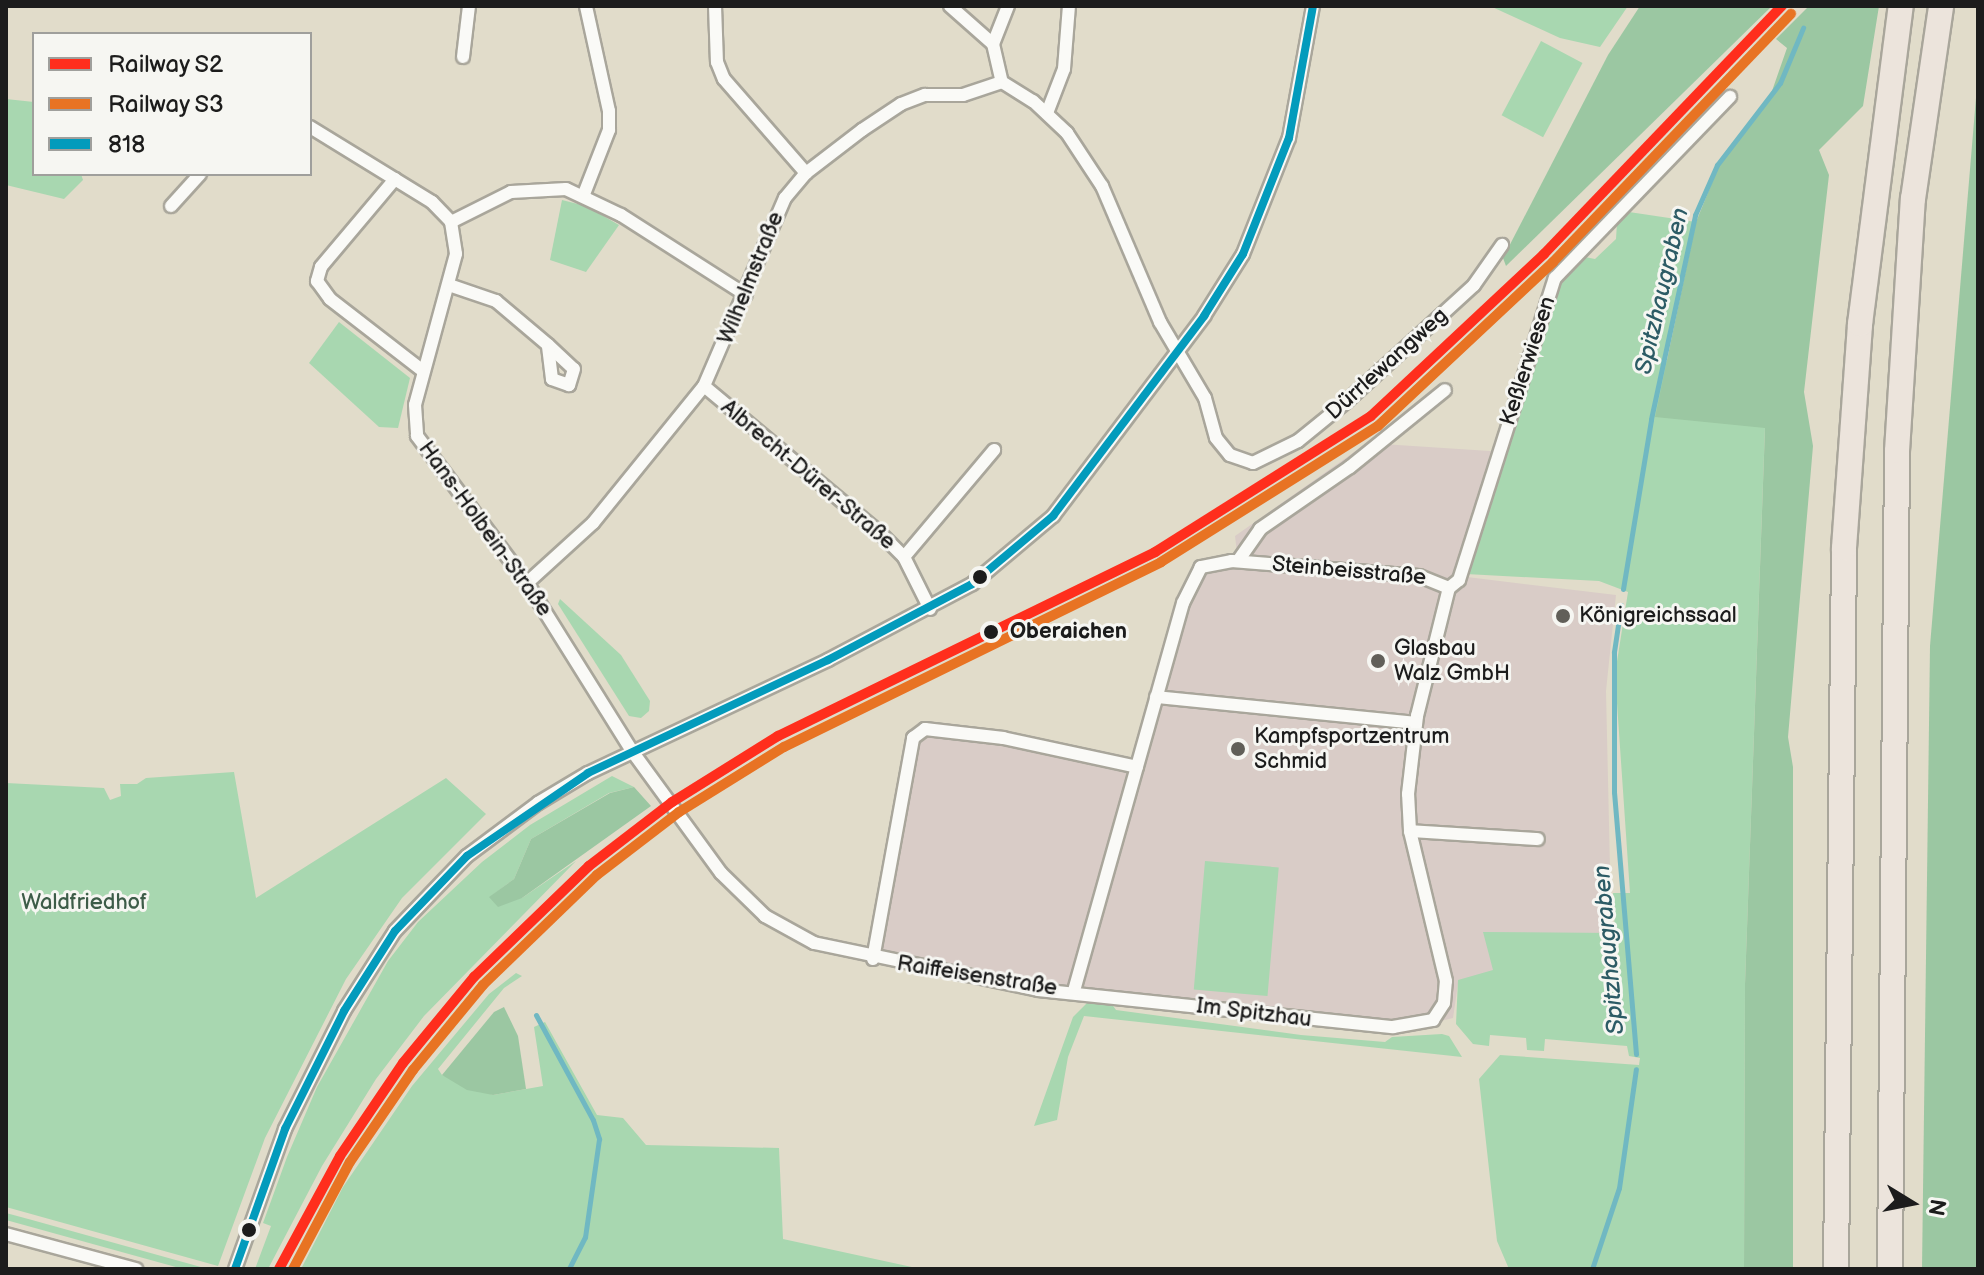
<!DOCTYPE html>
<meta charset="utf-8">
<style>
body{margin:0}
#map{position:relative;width:1984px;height:1275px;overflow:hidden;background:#e1dcca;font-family:"Balsamiq Sans",sans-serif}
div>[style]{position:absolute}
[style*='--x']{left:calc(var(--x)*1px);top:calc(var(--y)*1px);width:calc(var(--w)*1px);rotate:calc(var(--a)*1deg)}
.industrial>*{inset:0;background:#d9ccc7}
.green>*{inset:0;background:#a8d7b0;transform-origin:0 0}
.forest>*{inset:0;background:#9bc7a2}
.stream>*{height:5px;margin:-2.5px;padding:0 2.5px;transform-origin:2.5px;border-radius:2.5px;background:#70b8c2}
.roads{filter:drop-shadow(2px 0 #a9a69b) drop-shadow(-2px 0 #a9a69b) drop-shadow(0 2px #a9a69b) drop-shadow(0 -2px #a9a69b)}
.minor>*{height:12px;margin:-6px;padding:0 6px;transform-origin:6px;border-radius:6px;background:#fafaf7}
.motorway>*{height:24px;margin:-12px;padding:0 12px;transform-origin:12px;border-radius:12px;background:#ece4dc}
.bus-1>*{height:8px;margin:-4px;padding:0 4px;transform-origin:4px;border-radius:4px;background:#039bbc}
.rail-1>*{height:10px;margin:-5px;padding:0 5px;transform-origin:5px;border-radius:5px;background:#ff2e1d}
.rail-2>*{height:10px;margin:-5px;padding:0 5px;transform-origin:5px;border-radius:5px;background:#e87323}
.dots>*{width:22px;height:22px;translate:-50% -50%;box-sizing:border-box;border:4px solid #f6f6f2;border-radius:50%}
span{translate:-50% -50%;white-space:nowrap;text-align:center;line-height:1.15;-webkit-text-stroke:6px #f6f6f2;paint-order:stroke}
.street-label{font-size:22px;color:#1c1c1c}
.poi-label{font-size:22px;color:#1c1c1c}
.left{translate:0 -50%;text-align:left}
.stop-label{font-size:22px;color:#1c1c1c;font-weight:700}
.park-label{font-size:22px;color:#3d5c48}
.water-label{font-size:24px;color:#2c5b65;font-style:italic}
.frame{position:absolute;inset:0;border:8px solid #1c1c1c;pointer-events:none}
.legend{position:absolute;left:32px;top:32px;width:280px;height:144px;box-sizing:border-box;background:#f6f6f2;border:2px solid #9f9f9c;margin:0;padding:10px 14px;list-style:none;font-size:24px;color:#1c1c1c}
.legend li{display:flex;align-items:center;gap:16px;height:40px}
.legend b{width:40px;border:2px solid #9f9f9c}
.north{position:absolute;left:1872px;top:1163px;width:80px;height:80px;-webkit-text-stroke:6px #f6f6f2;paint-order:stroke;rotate:100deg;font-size:22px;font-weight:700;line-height:32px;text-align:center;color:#1c1c1c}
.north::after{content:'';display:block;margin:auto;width:28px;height:36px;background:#1c1c1c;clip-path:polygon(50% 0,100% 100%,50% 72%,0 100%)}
</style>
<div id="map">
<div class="industrial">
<i style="clip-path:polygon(1367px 443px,1505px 452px,1467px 577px,1616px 595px,1606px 691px,1613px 1001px,1458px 984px,1453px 1018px,1424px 1025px,1074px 991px,873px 959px,913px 738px,925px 729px,1137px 767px,1194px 575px,1238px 561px,1235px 536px)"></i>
</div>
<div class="green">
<i style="clip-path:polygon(1490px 6px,1628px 6px,1600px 47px,1560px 38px)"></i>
<i style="left:1541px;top:41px;width:47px;height:84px;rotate:28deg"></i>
<i style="clip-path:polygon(6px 99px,34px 102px,34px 174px,81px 174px,83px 180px,64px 199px,6px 185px)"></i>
<i style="clip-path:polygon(562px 200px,586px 206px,619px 225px,586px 272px,550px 260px)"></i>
<i style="clip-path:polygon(1629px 212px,1696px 222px,1665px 360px,1765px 427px,1745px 984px,1744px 1269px,1509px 1269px,1497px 1241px,1479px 1079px,1500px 1055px,1639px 1065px,1640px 1058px,1629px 1056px,1627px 1046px,1545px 1039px,1544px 1051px,1527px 1050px,1526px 1038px,1490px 1035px,1489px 1046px,1473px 1044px,1456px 1024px,1458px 980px,1493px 970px,1483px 932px,1615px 933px,1613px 893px,1630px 893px,1615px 674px,1628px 592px,1599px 581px,1466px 574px,1561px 284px,1580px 256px,1595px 259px,1616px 239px,1617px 223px)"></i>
<i style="clip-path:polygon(339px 322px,410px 378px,398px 428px,379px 427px,309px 363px)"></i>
<i style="clip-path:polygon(560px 599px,621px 655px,650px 701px,649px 711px,641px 718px,629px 716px,558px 604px)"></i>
<i style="clip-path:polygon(234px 772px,256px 898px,446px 778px,486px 814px,402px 898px,346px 979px,265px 1138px,218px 1266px,6px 1207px,6px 783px,104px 788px,110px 800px,121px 796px,120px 784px,137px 784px,146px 778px)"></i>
<i style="clip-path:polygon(612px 776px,634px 787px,609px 793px,531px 839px,514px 879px,490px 897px,522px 898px,576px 861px,424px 1016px,376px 1079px,322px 1166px,268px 1269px,255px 1269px,271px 1226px,263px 1223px,287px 1157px,317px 1087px,388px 961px,418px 922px,482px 862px,530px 825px)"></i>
<i style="left:1205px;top:861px;width:74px;height:129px;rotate:5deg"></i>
<i style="clip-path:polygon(516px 973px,522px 976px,504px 988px,438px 1069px,442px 1075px,493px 1095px,543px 1086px,534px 1027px,545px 1022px,597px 1115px,623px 1118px,646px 1145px,779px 1148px,783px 1239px,921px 1269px,301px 1269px,343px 1187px,412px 1086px,489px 994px)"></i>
<i style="clip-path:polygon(1090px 1000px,1111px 1003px,1116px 1010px,1301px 1035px,1385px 1042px,1392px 1037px,1442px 1034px,1449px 1036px,1462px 1057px,1084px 1016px,1068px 1057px,1057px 1120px,1034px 1126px,1073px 1017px)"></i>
<i style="clip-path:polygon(6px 1213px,32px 1220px,208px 1269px,183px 1269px,6px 1220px)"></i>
</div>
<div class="forest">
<i style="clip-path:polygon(1640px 6px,1772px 6px,1506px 266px,1503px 258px,1608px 55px)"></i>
<i style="clip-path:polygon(1809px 6px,1879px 6px,1863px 106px,1819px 150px,1829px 175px,1804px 392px,1813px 446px,1788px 737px,1793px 767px,1793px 1269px,1744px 1269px,1745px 984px,1765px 428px,1655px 417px,1696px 222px,1718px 168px,1772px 91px,1787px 48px,1776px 39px)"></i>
<i style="clip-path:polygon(1978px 74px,1978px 1269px,1922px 1269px,1930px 646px)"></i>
<i style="clip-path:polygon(634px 787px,651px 806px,522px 898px,498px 907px,489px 897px,514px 879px,531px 839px,610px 793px)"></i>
<i style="clip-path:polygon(504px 1007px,518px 1036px,526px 1089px,493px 1095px,467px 1090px,442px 1075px,494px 1012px)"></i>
</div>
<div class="stream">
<i style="--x:1623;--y:589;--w:172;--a:-80.6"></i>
<i style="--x:1651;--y:419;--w:209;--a:-77.8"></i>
<i style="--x:1695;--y:215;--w:55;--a:-66.3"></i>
<i style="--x:1717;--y:165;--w:103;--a:-52.5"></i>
<i style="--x:1780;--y:83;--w:60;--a:-67.3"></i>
<i style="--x:1621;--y:605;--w:48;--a:98.5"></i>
<i style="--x:1614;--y:652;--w:140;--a:90"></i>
<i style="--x:1614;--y:792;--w:263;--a:85.2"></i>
<i style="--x:536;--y:1015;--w:119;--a:61.5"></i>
<i style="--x:593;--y:1120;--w:20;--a:72"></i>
<i style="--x:599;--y:1139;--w:99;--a:98.1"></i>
<i style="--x:585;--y:1237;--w:36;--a:117"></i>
<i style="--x:1592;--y:1269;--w:85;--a:-71.6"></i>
<i style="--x:1619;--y:1188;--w:120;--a:-81.9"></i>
</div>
<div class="roads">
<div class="minor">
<i style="--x:715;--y:6;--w:56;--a:88"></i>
<i style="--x:717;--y:62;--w:18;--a:68"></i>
<i style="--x:724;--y:79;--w:125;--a:48.9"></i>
<i style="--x:950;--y:6;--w:57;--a:41.5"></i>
<i style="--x:993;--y:44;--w:39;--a:77"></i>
<i style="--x:993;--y:44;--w:41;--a:-68.5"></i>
<i style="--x:463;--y:57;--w:51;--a:-83.3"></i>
<i style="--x:1047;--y:113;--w:47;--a:-68.9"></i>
<i style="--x:1064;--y:69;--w:63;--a:-85.5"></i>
<i style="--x:310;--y:127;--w:143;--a:31.6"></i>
<i style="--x:432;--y:202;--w:28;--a:46"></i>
<i style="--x:451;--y:222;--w:32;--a:81"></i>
<i style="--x:456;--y:254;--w:156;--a:105.2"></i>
<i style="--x:415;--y:405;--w:31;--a:86"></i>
<i style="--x:417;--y:436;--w:184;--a:53.2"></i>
<i style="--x:527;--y:583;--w:198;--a:58"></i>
<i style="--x:632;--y:751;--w:151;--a:53.9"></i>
<i style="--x:721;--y:873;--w:62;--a:44.3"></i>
<i style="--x:765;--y:916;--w:56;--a:28.9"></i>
<i style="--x:814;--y:943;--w:229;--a:11.8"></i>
<i style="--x:1038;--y:990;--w:357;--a:6"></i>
<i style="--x:1393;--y:1027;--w:41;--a:-9.9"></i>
<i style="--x:1433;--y:1020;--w:20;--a:-57"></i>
<i style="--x:1444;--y:1003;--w:22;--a:-85"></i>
<i style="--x:1446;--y:981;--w:154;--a:-103.5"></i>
<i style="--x:1410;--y:831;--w:37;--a:-93"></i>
<i style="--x:1408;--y:794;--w:79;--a:-83.4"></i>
<i style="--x:1417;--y:716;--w:132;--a:-76"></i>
<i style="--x:1449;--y:588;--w:32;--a:-158"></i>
<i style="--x:1419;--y:576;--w:188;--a:-175.4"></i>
<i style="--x:1232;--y:561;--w:32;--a:169"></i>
<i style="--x:1201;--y:567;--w:40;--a:116.6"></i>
<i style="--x:1183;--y:603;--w:403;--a:105.7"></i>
<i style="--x:395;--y:179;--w:115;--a:130.1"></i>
<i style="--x:321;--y:267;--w:15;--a:106"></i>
<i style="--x:317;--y:281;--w:22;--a:54"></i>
<i style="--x:330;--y:299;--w:118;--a:37.7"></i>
<i style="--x:584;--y:194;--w:69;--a:-68.7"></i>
<i style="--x:609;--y:130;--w:19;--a:-90"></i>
<i style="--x:609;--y:111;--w:107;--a:-102.4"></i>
<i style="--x:171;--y:206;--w:43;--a:-47.8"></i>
<i style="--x:451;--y:222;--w:67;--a:-26.6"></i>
<i style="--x:511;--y:192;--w:55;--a:-3.1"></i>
<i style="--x:566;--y:189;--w:61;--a:25.3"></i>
<i style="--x:621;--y:215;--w:148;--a:32.6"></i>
<i style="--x:449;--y:285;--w:50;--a:18.8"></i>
<i style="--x:496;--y:301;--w:68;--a:40.2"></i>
<i style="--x:548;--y:345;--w:35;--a:43"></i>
<i style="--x:574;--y:369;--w:17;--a:107"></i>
<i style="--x:569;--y:385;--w:18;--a:-161"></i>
<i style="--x:552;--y:379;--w:34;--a:-97"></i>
<i style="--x:704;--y:386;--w:229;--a:39.9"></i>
<i style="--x:880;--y:533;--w:34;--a:45"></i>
<i style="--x:904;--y:557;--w:58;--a:63.4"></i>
<i style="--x:904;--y:557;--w:140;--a:-49.9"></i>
<i style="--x:1238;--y:561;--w:39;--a:-55"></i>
<i style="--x:1260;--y:529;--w:109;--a:-34.6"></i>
<i style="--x:1350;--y:467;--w:122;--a:-39"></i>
<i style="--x:527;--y:583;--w:89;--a:-42.3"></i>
<i style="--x:593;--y:523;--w:176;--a:-51"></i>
<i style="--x:704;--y:386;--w:205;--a:-66.7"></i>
<i style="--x:785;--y:198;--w:33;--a:-50"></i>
<i style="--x:806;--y:173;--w:71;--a:-37.5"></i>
<i style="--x:862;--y:130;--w:47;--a:-33.7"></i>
<i style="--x:901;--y:104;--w:26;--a:-21"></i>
<i style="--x:925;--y:95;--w:38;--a:0"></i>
<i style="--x:963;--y:95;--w:41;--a:-18.4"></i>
<i style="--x:1002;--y:82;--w:36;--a:32"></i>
<i style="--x:1033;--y:101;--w:47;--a:43.3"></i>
<i style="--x:1067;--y:133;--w:64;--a:56.6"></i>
<i style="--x:1102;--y:186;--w:148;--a:66.9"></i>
<i style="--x:1160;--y:322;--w:88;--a:59.4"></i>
<i style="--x:1205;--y:398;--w:41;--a:74.6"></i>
<i style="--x:1216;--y:438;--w:22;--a:51"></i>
<i style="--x:1230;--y:455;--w:24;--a:19"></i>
<i style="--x:1253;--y:463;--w:50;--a:-26.1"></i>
<i style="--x:1298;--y:441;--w:62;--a:-39.1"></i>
<i style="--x:1346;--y:402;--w:173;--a:-42.4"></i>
<i style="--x:1474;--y:285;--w:49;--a:-55"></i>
<i style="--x:1449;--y:588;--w:13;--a:-39"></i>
<i style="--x:1459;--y:580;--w:317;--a:-72.4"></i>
<i style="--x:1555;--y:278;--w:252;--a:-46"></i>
<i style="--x:1156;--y:697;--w:261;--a:5.7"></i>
<i style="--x:1410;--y:831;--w:128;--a:3.6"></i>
<i style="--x:873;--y:959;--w:225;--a:-79.7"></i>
<i style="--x:913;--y:738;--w:15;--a:-37"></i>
<i style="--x:925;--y:729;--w:79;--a:6.6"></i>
<i style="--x:1003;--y:738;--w:137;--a:12.2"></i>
<i style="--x:6;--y:1234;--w:135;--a:15.1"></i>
<i style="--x:235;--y:1269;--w:149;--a:-70.3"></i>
<i style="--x:285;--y:1129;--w:132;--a:-63.4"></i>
<i style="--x:344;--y:1011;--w:95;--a:-57.5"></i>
<i style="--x:395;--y:931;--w:104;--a:-46.2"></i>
<i style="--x:467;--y:856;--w:89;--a:-36.7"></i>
<i style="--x:538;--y:803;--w:58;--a:-31"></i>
<i style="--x:588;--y:773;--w:265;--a:-25.2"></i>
<i style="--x:828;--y:660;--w:163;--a:-27.8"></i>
<i style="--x:972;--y:584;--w:106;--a:-40"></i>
<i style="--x:1053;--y:516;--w:251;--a:-52.9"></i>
<i style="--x:1204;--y:316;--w:73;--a:-57.8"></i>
<i style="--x:1243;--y:254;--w:125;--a:-68.4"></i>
<i style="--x:1289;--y:138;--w:134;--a:-79.7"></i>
</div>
<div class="motorway">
<i style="--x:1836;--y:1269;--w:721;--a:-89.36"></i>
<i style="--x:1844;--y:548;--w:225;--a:-85.9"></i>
<i style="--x:1860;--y:324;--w:321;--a:-82.7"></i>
<i style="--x:1890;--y:1269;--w:818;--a:-89.51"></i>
<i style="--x:1897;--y:451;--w:253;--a:-86.4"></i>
<i style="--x:1913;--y:199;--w:195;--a:-81.7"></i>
</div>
</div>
<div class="bus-1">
<i style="--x:235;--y:1269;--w:149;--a:-70.3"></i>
<i style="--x:285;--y:1129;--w:132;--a:-63.4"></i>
<i style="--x:344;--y:1011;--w:95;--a:-57.5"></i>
<i style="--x:395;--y:931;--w:104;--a:-46.2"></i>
<i style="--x:467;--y:856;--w:147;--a:-34.4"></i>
<i style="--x:588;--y:773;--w:265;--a:-25.2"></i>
<i style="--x:828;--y:660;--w:163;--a:-27.8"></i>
<i style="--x:972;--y:584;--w:106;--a:-40"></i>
<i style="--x:1053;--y:516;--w:251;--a:-52.9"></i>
<i style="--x:1204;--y:316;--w:73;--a:-57.8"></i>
<i style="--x:1243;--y:254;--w:125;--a:-68.4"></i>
<i style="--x:1289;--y:138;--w:134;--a:-79.7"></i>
</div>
<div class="rail-1">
<i style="--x:279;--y:1269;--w:128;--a:-61.6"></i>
<i style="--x:340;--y:1156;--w:112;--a:-55.9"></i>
<i style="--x:403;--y:1063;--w:112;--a:-50.5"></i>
<i style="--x:474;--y:977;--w:160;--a:-44"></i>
<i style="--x:589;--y:866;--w:105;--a:-37.6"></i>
<i style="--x:672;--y:802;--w:125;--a:-31.9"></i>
<i style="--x:778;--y:736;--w:420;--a:-26"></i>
<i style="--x:1155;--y:552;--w:255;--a:-32.2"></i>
<i style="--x:1371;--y:416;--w:237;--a:-43.1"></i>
<i style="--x:1544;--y:254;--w:344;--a:-46.2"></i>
</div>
<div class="rail-2">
<i style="--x:293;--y:1269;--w:121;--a:-62"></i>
<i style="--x:350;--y:1162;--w:112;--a:-55.6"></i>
<i style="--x:413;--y:1070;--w:110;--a:-50.5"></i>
<i style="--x:483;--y:985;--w:158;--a:-44"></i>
<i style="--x:597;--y:875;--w:103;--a:-37.5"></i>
<i style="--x:679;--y:812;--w:123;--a:-31.8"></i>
<i style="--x:784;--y:747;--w:420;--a:-26.1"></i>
<i style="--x:1161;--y:562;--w:256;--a:-32.1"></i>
<i style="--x:1378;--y:426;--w:240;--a:-43.1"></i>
<i style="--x:1553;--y:262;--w:344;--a:-46.2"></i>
</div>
<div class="dots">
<i style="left:980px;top:577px;background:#1c1c1c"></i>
<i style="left:1563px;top:616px;background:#615f59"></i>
<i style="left:991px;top:632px;background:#1c1c1c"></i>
<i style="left:1378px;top:661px;background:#615f59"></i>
<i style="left:1238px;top:749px;background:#615f59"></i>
<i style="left:249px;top:1230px;background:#1c1c1c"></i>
</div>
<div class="street-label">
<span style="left:751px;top:278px;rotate:-68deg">Wilhelmstraße</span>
<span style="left:1528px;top:361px;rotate:-72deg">Keßlerwiesen</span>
<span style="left:1387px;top:364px;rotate:-42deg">Dürrlewangweg</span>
<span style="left:808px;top:475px;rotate:40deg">Albrecht-Dürer-Straße</span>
<span style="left:485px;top:529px;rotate:54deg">Hans-Holbein-Straße</span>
<span style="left:1349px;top:571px;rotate:5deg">Steinbeisstraße</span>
<span style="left:977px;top:976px;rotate:9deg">Raiffeisenstraße</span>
<span style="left:1254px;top:1013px;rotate:7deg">Im Spitzhau</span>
</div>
<div class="poi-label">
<span class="left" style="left:1579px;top:616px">Königreichssaal</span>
<span class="left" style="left:1394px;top:661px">Glasbau<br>Walz GmbH</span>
<span class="left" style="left:1254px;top:749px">Kampfsportzentrum<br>Schmid</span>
</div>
<div class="stop-label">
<span class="left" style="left:1010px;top:632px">Oberaichen</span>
</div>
<div class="park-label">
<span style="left:84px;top:903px">Waldfriedhof</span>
</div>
<div class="water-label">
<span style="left:1662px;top:291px;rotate:-77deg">Spitzhaugraben</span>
<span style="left:1609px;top:950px;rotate:-95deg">Spitzhaugraben</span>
</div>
<div class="frame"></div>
<ul class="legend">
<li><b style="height:10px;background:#ff2e1d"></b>Railway S2</li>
<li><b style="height:10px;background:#e87323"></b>Railway S3</li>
<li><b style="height:10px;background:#039bbc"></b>818</li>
</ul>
<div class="north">N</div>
</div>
